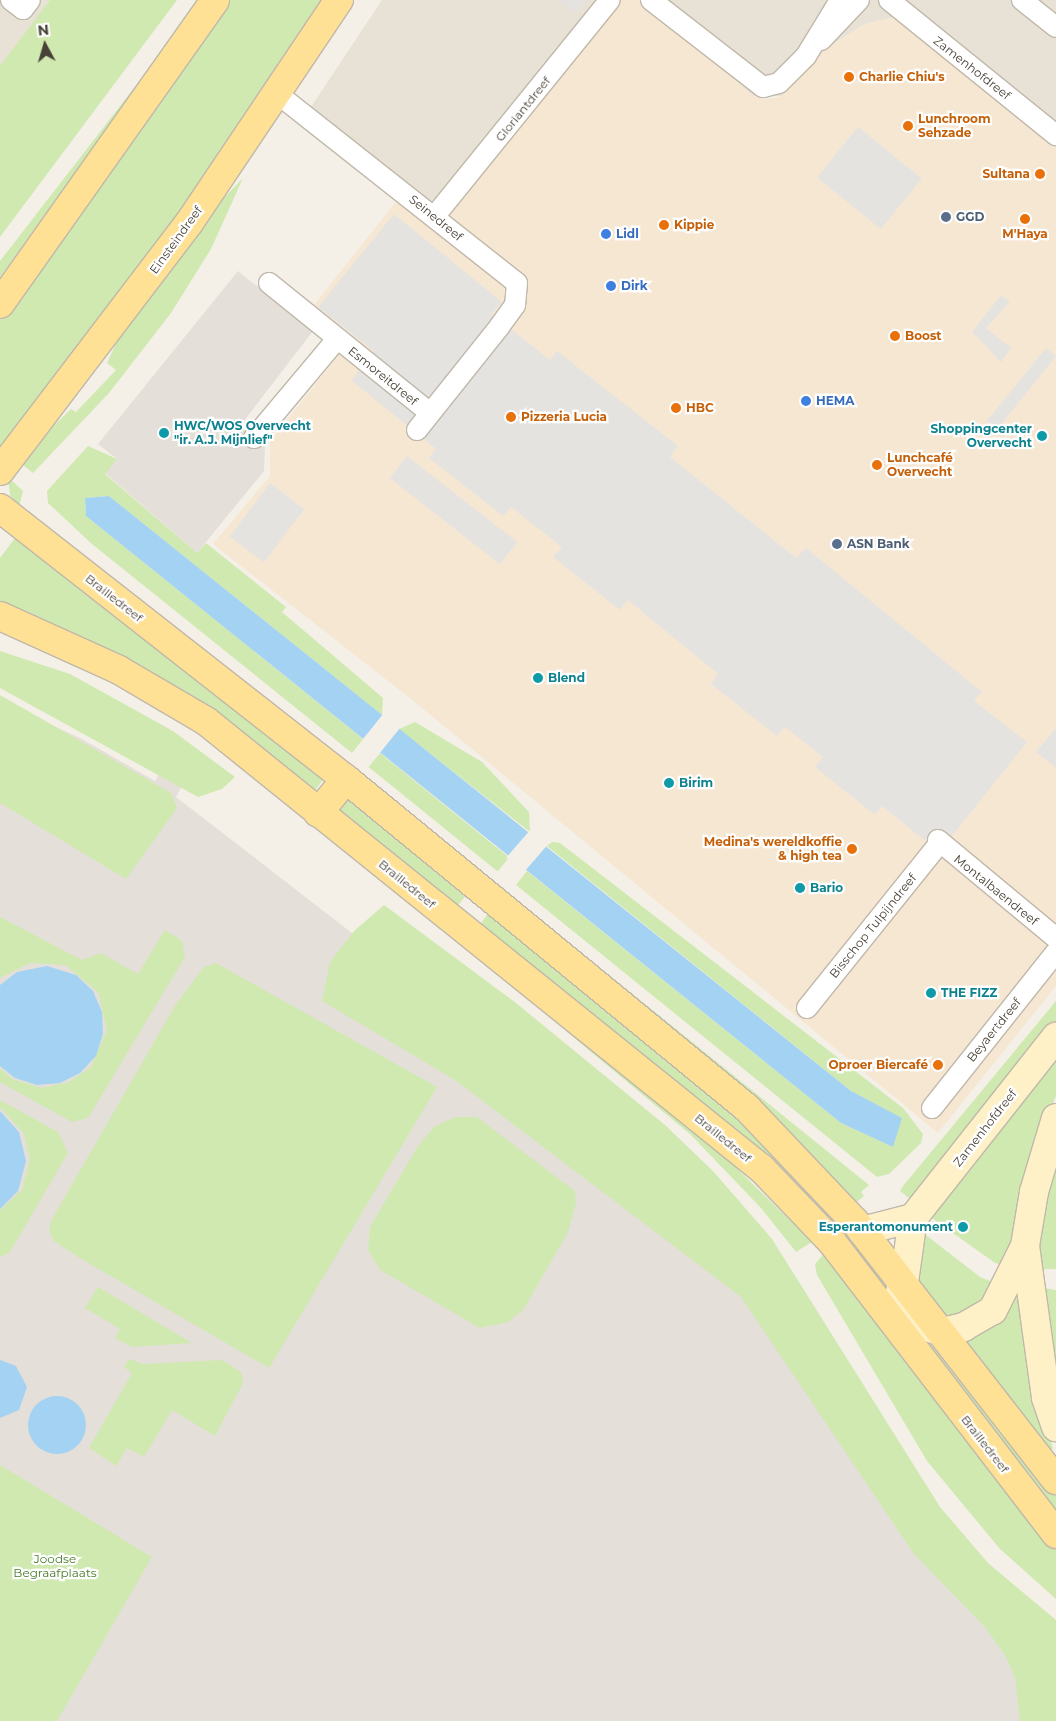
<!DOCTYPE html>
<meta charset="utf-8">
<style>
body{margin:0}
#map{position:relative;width:1056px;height:1721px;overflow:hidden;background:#f4f0e8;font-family:Montserrat,sans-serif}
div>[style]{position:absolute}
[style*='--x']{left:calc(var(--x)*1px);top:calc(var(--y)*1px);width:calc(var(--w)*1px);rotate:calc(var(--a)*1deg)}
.residential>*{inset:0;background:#e8e2d6}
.commercial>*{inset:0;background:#f6e7d3}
.industrial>*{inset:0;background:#e4dfd9}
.green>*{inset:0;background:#d0e9b0;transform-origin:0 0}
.parking>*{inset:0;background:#e5e3e0;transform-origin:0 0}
.water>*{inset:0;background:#a4d2f2}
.round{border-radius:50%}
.pier>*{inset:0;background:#f4f0e8;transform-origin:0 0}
.roads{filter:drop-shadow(1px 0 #c0b8aa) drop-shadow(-1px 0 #c0b8aa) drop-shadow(0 1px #c0b8aa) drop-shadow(0 -1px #c0b8aa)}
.street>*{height:20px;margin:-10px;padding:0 10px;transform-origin:10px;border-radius:10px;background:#fff}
.secondary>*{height:28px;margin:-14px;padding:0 14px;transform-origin:14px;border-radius:14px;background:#fff1c7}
.primary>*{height:28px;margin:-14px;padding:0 14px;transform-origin:14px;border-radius:14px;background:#ffe196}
.dots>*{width:14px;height:14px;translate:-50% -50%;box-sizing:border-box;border:2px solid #fff;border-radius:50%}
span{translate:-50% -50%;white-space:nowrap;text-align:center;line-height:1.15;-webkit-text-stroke:4.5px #fff;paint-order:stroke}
.street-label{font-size:12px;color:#484136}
.food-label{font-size:12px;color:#c56008;font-weight:700}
.left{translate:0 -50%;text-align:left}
.right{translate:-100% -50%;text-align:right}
.service-label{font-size:12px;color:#4e5e75;font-weight:700}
.shop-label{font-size:12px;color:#366cbe;font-weight:700}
.culture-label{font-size:12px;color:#0d838f;font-weight:700}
.park-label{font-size:12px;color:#487b28}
.north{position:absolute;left:20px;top:20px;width:50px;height:50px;-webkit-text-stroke:4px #fff;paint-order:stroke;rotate:354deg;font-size:14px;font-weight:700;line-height:20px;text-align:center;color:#484136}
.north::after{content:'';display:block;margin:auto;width:18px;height:22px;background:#484136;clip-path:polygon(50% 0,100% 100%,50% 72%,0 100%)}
</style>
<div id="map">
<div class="residential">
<i style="clip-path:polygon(0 0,110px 0,0 125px)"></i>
<i style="clip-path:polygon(382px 0,613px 0,437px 212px,309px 110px)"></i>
<i style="clip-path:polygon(645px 0,1056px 0,1056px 126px,896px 17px,865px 24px,827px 48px,782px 96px,753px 96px)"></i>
</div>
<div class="commercial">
<i style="clip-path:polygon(613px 0,645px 0,753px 96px,767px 99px,782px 96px,827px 48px,865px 24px,896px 17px,1056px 126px,1056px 986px,938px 1133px,416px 703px,213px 544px,270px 476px,270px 441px,354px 336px,314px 305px,407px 188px,437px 212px)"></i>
</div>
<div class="industrial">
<i style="clip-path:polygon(238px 271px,313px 331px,240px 426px,265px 446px,264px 471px,197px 553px,105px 473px,117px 459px,98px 444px)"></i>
<i style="clip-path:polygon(0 701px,82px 739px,155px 781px,162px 769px,184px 782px,176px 797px,740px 1233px,1056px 1721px,30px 1721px,0 1508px)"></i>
</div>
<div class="green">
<i style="clip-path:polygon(50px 0,177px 0,0 237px,0 66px)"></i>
<i style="clip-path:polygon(224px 0,328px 0,241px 135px,5px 450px,0 447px,0 315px)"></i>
<i style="clip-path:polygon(158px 57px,113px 121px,0 277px,0 261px)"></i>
<i style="clip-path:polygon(243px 178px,211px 249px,171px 313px,109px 393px,33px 473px,19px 462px,23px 455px,71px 409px,76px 412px,116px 370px,107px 363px,125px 324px,201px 222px)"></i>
<i style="clip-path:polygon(88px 446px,117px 459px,105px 474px,197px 553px,206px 543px,286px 607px,282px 612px,383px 698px,382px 715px,109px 496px,85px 498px,86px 516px,363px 739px,352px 753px,92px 544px,48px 503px,47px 491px)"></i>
<i style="clip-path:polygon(8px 477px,23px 491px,19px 507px,10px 495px)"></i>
<i style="clip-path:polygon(15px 538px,328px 773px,313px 793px,193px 698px,136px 664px,0 606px,0 558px)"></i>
<i style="clip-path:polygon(0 651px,70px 674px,173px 731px,235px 777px,222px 789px,198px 797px,0 688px)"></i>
<i style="clip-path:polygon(0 695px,171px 793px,177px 808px,126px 879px,0 803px)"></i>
<i style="clip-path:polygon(415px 722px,482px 762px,529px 812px,530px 832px,399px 729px)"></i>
<i style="left:380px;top:753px;width:166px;height:18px;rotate:39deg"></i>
<i style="left:345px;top:795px;width:157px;height:20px;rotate:38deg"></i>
<i style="clip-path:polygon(552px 842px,560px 843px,903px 1108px,923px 1134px,921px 1143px,889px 1174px,877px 1177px,516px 885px,527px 871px,841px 1123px,893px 1147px,901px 1118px,851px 1091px,547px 846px)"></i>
<i style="clip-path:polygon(514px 898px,869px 1185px,861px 1192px,864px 1196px,853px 1205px)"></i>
<i style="clip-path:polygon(384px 905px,516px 1003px,665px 1125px,713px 1171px,772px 1239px,940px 1507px,988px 1563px,1056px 1620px,1056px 1721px,1020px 1721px,1015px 1677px,1005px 1655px,984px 1626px,914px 1554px,741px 1297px,455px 1080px,322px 1001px,330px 962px,354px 931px)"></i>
<i style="clip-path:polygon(489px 912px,731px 1109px,839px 1218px,832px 1224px,736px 1128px,700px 1106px,479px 926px)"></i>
<i style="clip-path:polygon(0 917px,82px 960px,101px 953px,138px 974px,165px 930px,182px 941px,185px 957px,88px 1118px,72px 1122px,0 1082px,0 1068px,12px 1079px,42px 1088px,69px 1082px,91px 1067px,107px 1030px,98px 992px,65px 965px,30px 963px,0 978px)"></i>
<i style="clip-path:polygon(465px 947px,707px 1139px,812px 1242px,796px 1252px,761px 1208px,691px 1135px)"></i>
<i style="clip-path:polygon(216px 963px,437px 1087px,269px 1368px,78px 1257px,54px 1241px,49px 1231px,51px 1221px,176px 1004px,204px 967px)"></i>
<i style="clip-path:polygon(1056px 1001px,1056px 1022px,914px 1202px,900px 1191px,903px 1186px)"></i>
<i style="clip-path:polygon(1056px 1054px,1056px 1096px,1039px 1134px,1009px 1266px,995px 1263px,929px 1216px)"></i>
<i style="clip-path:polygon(0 1100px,58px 1132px,68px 1153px,10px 1252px,0 1257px,0 1210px,22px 1190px,30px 1159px,24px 1134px,0 1107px)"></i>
<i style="clip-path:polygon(456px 1117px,477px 1117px,575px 1191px,576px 1203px,568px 1232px,523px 1310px,508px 1322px,480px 1328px,380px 1270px,368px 1250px,370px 1227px,418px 1146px,435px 1126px)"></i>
<i style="clip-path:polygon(1056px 1158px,1056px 1269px,1036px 1269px,1047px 1195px)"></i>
<i style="clip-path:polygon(850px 1232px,896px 1287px,892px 1296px,844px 1237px)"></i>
<i style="clip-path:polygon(922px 1232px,980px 1277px,1000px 1285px,997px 1292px,948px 1321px,911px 1274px)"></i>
<i style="clip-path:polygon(823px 1255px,1056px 1550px,1056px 1599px,1000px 1549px,927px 1461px,817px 1275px,815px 1264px)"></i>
<i style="clip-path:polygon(98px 1287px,192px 1343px,132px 1347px,115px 1338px,120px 1329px,85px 1308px)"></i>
<i style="clip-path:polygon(1015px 1287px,1025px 1287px,1036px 1382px,1053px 1449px,1047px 1449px,961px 1337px)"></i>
<i style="clip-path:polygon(1037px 1287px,1056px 1290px,1056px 1411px)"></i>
<i style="clip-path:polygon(909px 1326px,931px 1336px,1056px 1492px,1056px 1518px)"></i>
<i style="clip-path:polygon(129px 1359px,143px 1364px,222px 1360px,241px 1372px,243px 1383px,215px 1436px,172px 1410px,144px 1457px,127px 1448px,116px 1466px,89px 1448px,132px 1373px,124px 1367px)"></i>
<i style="clip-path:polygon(0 1465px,152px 1557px,57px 1721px,0 1721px)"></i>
</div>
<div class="parking">
<i style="clip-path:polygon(560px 0,586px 0,575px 13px)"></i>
<i style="left:858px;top:127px;width:82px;height:65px;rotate:39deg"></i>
<i style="clip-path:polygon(394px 214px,502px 302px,492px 314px,550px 360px,557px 351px,678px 446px,670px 457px,796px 558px,806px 548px,982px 692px,974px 701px,1027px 742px,939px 852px,882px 806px,875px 815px,815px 767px,823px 757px,785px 727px,777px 736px,711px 684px,718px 674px,628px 600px,620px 610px,553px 557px,562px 547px,511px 507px,503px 516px,429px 458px,436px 449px,351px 380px,374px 351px,318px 307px)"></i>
<i style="clip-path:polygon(1001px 295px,1010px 302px,986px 328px,1011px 348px,1001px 362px,972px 332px)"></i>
<i style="left:1046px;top:348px;width:13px;height:94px;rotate:39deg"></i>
<i style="left:407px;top:456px;width:140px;height:28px;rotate:38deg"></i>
<i style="left:270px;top:483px;width:43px;height:67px;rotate:37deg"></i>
<i style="clip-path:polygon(1056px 728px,1056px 768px,1036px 752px)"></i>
</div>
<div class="water">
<i style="clip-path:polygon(109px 496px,851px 1091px,902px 1118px,893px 1147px,841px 1123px,86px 516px,85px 498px)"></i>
<i style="clip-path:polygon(47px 966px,76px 975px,93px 991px,102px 1012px,103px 1034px,96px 1056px,80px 1073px,60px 1083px,37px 1085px,15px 1078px,0 1066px,0 985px,17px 972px)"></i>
<i style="clip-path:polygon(0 1111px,19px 1132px,26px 1161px,18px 1191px,0 1209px)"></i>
<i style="clip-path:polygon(0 1360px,16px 1366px,27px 1387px,19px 1410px,0 1418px)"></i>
<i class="round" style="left:28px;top:1396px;width:58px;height:58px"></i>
</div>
<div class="pier">
<i style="left:384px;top:713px;width:22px;height:36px;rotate:39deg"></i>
<i style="left:531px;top:829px;width:23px;height:38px;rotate:41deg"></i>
</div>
<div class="roads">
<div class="street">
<i style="--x:11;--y:0;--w:15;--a:37"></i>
<i style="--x:23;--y:9;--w:11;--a:-52"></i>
<i style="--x:651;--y:0;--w:142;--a:37.8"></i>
<i style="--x:763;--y:87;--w:16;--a:-14"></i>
<i style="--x:779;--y:83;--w:38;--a:-45"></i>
<i style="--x:806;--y:56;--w:66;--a:-58.7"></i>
<i style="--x:889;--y:0;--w:215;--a:39"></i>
<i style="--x:1022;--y:0;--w:43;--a:38.5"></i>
<i style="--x:821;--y:40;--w:55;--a:-46.5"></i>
<i style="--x:279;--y:95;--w:303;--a:38.3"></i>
<i style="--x:517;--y:283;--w:22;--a:95"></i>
<i style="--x:515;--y:305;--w:26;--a:126"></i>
<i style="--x:500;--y:326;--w:133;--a:128.6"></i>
<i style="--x:434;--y:217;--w:279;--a:-51"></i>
<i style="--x:269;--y:283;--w:207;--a:38.9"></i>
<i style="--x:254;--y:438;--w:129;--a:-50"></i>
<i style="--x:938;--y:840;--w:153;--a:39.7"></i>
<i style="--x:807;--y:1008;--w:211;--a:-51.2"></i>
<i style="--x:932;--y:1108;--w:199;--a:-51.5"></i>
</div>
<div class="secondary">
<i style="--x:1056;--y:1118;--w:77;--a:106.6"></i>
<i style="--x:1034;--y:1192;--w:55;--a:99.5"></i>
<i style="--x:1025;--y:1246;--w:153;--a:82.1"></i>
<i style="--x:1046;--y:1398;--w:31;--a:71"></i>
<i style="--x:862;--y:1231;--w:53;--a:-14.3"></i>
<i style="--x:1025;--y:1246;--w:72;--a:116.6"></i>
<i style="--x:993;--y:1310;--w:34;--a:150"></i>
<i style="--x:964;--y:1327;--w:22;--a:167"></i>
<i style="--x:943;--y:1332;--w:54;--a:-162.9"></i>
<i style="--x:891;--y:1316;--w:36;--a:-69"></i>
<i style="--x:904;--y:1282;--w:65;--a:-82"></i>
<i style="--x:913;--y:1218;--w:231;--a:-51.7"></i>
</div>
<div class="primary">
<i style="--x:0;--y:304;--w:372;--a:-54.7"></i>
<i style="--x:0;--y:471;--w:312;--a:-52.7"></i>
<i style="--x:189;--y:223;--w:269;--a:-56.1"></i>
<i style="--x:0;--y:508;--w:439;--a:38.1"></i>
<i style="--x:346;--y:779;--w:519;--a:39.37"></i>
<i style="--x:747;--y:1108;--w:157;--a:46.5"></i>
<i style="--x:855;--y:1222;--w:327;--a:52.1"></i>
<i style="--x:0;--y:616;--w:131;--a:24.4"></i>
<i style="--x:119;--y:670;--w:101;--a:30.4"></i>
<i style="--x:206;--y:721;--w:714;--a:38.86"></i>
<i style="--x:762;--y:1169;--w:101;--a:46.2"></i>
<i style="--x:832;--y:1242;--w:368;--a:52.5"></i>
<i style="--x:318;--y:813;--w:44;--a:-50.5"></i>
</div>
</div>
<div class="dots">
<i style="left:849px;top:77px;background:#e8710a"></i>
<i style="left:908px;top:126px;background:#e8710a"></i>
<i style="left:1040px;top:174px;background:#e8710a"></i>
<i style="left:946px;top:217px;background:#5c6f8a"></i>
<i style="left:1025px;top:219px;background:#e8710a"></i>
<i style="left:664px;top:225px;background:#e8710a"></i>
<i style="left:606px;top:234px;background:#3f7fe0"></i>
<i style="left:611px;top:286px;background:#3f7fe0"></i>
<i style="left:895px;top:336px;background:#e8710a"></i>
<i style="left:806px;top:401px;background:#3f7fe0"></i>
<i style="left:676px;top:408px;background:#e8710a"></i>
<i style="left:511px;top:417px;background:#e8710a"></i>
<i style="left:164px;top:433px;background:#0f9aa8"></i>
<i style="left:1042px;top:436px;background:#0f9aa8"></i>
<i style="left:877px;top:465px;background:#e8710a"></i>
<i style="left:837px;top:544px;background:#5c6f8a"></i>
<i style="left:538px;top:678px;background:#0f9aa8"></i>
<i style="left:669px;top:783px;background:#0f9aa8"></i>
<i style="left:852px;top:849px;background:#e8710a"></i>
<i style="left:800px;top:888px;background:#0f9aa8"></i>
<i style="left:931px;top:993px;background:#0f9aa8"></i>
<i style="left:938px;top:1065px;background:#e8710a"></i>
<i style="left:963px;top:1227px;background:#0f9aa8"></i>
</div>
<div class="street-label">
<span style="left:972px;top:68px;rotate:38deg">Zamenhofdreef</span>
<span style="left:523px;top:109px;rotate:-51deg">Gloriantdreef</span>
<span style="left:436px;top:218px;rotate:39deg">Seinedreef</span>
<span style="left:176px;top:240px;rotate:-54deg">Einsteindreef</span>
<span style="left:383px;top:376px;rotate:39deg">Esmoreitdreef</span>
<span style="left:114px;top:598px;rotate:38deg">Brailledreef</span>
<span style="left:407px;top:884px;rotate:39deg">Brailledreef</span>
<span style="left:996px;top:890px;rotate:39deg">Montalbaendreef</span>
<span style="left:873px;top:926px;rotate:-51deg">Bisschop Tulpijndreef</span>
<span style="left:994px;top:1030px;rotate:-51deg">Beyaertdreef</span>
<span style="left:985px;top:1128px;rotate:-52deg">Zamenhofdreef</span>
<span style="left:723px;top:1138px;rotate:39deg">Brailledreef</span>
<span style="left:985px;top:1444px;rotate:52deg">Brailledreef</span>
</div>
<div class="food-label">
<span class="left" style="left:859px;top:77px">Charlie Chiu's</span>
<span class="left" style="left:918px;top:126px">Lunchroom<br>Sehzade</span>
<span class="right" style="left:1030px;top:174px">Sultana</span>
<span class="left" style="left:674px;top:225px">Kippie</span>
<span style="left:1025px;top:234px">M'Haya</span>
<span class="left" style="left:905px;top:336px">Boost</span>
<span class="left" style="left:686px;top:408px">HBC</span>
<span class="left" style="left:521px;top:417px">Pizzeria Lucia</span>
<span class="left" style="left:887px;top:465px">Lunchcafé<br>Overvecht</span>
<span class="right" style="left:842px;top:849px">Medina's wereldkoffie<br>&amp; high tea</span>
<span class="right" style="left:928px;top:1065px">Oproer Biercafé</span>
</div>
<div class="service-label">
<span class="left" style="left:956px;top:217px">GGD</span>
<span class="left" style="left:847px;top:544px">ASN Bank</span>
</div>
<div class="shop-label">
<span class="left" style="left:616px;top:234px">Lidl</span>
<span class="left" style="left:621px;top:286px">Dirk</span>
<span class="left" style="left:816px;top:401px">HEMA</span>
</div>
<div class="culture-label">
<span class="left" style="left:174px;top:433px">HWC/WOS Overvecht<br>"ir. A.J. Mijnlief"</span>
<span class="right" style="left:1032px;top:436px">Shoppingcenter<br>Overvecht</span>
<span class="left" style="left:548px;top:678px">Blend</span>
<span class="left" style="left:679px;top:783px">Birim</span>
<span class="left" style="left:810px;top:888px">Bario</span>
<span class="left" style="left:941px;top:993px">THE FIZZ</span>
<span class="right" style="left:953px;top:1227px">Esperantomonument</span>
</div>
<div class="park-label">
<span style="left:55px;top:1566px">Joodse<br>Begraafplaats</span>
</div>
<div class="north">N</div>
</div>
